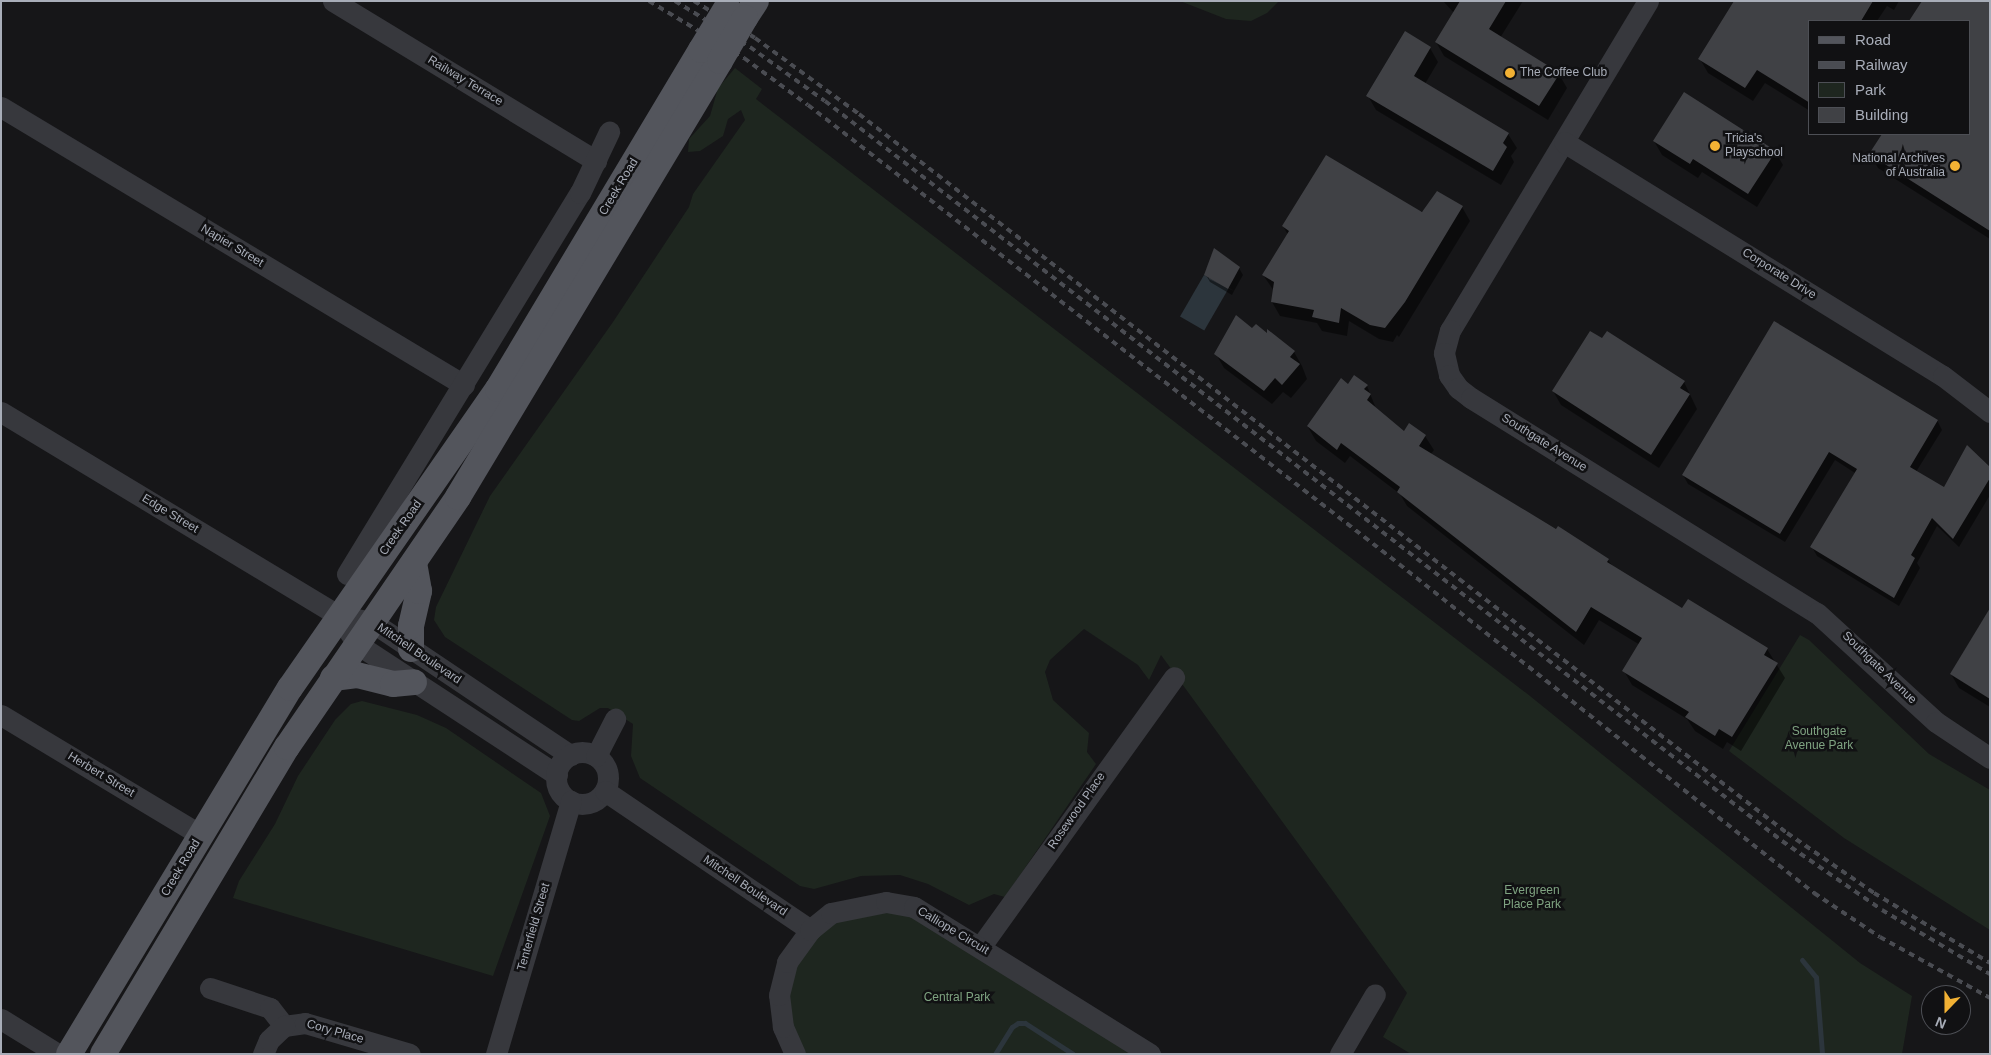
<!DOCTYPE html>
<style>
body{margin:0}
#map{position:relative;width:1991px;height:1055px;overflow:hidden;background:#161618;font-family:Helvetica,sans-serif}
div>[style]{position:absolute}
[style*='--x']{left:calc(var(--x)*1px);top:calc(var(--y)*1px);width:calc(var(--w)*1px);rotate:calc(var(--a)*1deg)}
.green>*{inset:0;background:#1e261f}
.water>*{inset:0;background:#2c353c;transform-origin:0 0}
.shadow>*{inset:0;background:#0007}
.stream>*{height:5px;margin:-2.5px;padding:0 2.5px;transform-origin:2.5px;border-radius:2.5px;background:#2c353c}
.building>*{inset:0;background:#404145}
.minor>*{height:21px;margin:-10.5px;padding:0 10.5px;transform-origin:10.5px;border-radius:10.5px;background:#37383d}
.minor>.ring{margin:-10.5px;padding:0;box-sizing:content-box;background:none;border:21px solid #37383d;border-radius:50%}
.major>*{height:26px;margin:-13px;padding:0 13px;transform-origin:13px;border-radius:13px;background:#53555c}
.rail>*{height:4px;margin-top:-2px;transform-origin:0;background:repeating-linear-gradient(90deg,#4a4c52 0 6px,transparent 0 11px)}
.major-bridge>*{height:26px;margin:-13px;padding:0 13px;transform-origin:13px;border-radius:13px;background:#53555c}
.dots>*{width:14px;height:14px;translate:-50% -50%;box-sizing:border-box;border:2px solid #111113;border-radius:50%}
span{translate:-50% -50%;white-space:nowrap;text-align:center;line-height:1.15;-webkit-text-stroke:5px #111113;paint-order:stroke}
.poi-label{font-size:12px;color:#a8adb8}
.left{translate:0 -50%;text-align:left}
.right{translate:-100% -50%;text-align:right}
.street-label{font-size:12px;color:#a8adb8}
.park-label{font-size:12px;color:#7fa381}
.frame{position:absolute;inset:0;border:2px solid #a8adb8;pointer-events:none}
.legend{position:absolute;left:1808px;top:20px;width:162px;height:115px;box-sizing:border-box;background:#111113;border:1px solid #4d4f55;margin:0;padding:6px 9px;list-style:none;font-size:15px;color:#a8adb8}
.legend li{display:flex;align-items:center;gap:10px;height:25px}
.legend b{width:25px;border:1px solid #4d4f55}
.north{position:absolute;left:1921px;top:985px;width:50px;height:50px;box-sizing:border-box;background:#111113;border:1px solid #4d4f55;border-radius:50%;rotate:202deg;font-size:14px;font-weight:700;line-height:20px;text-align:center;color:#a8adb8}
.north::after{content:'';display:block;margin:auto;width:18px;height:22px;background:#f2b134;clip-path:polygon(50% 0,100% 100%,50% 72%,0 100%)}
</style>
<div id="map">
<div class="green">
<i style="clip-path:polygon(1180px 1px,1279px 1px,1267px 13px,1251px 21px,1226px 19px)"></i>
<i style="clip-path:polygon(735px 68px,762px 89px,756px 99px,1530px 696px,1860px 963px,1912px 996px,1902px 1054px,1411px 1054px,1383px 1037px,1407px 993px,1161px 655px,1149px 680px,1138px 665px,1084px 629px,1050px 660px,1045px 672px,1053px 700px,1089px 733px,1087px 752px,1096px 764px,1005px 897px,994px 894px,969px 905px,928px 884px,900px 875px,861px 876px,814px 889px,800px 886px,640px 778px,631px 756px,633px 724px,608px 708px,600px 708px,579px 721px,572px 720px,445px 637px,434px 620px,436px 607px,490px 496px,613px 322px,689px 207px,693px 194px,745px 120px,741px 110px,728px 119px,723px 136px,700px 151px,688px 152px,689px 139px,710px 116px,718px 88px)"></i>
<i style="clip-path:polygon(1800px 635px,1809px 640px,1929px 754px,1990px 790px,1990px 930px,1844px 838px,1729px 751px)"></i>
<i style="clip-path:polygon(362px 701px,417px 715px,446px 728px,541px 793px,550px 816px,493px 976px,233px 898px,239px 881px,275px 824px,298px 776px,335px 720px,351px 704px)"></i>
<i style="clip-path:polygon(886px 902px,1150px 1054px,795px 1054px,791px 1048px,787px 962px,810px 930px)"></i>
</div>
<div class="water">
<i style="left:1204px;top:275px;width:28px;height:48px;rotate:30deg"></i>
</div>
<div class="shadow">
<i style="clip-path:polygon(1443px 1px,1523px 1px,1500px 38px,1559px 74px,1567px 88px,1548px 120px,1444px 56px,1436px 42px,1454px 13px)"></i>
<i style="clip-path:polygon(1736px 1px,1899px 1px,1894px 10px,1887px 6px,1877px 21px,1810px 21px,1810px 111px,1765px 83px,1753px 101px,1708px 73px,1700px 59px)"></i>
<i style="clip-path:polygon(1923px 1px,1990px 1px,1990px 239px,1878px 168px,1870px 154px,1883px 134px,1970px 134px,1970px 21px,1910px 21px)"></i>
<i style="clip-path:polygon(1430px 48px,1438px 62px,1425px 84px,1508px 134px,1517px 148px,1511px 156px,1514px 162px,1501px 185px,1376px 110px,1368px 96px)"></i>
<i style="clip-path:polygon(1654px 141px,1775px 151px,1783px 165px,1757px 207px,1702px 172px,1698px 178px,1662px 155px)"></i>
<i style="clip-path:polygon(1462px 207px,1470px 221px,1399px 337px,1397px 335px,1393px 342px,1379px 339px,1349px 321px,1347px 336px,1322px 331px,1317px 323px,1280px 316px,1272px 302px,1274px 291px,1263px 275px,1288px 235px,1283px 226px)"></i>
<i style="clip-path:polygon(1239px 268px,1243px 275px,1234px 291px,1209px 276px,1209px 279px,1234px 291px,1232px 295px,1210px 282px,1206px 275px)"></i>
<i style="clip-path:polygon(1252px 330px,1294px 352px,1302px 366px,1307px 379px,1291px 398px,1283px 392px,1272px 404px,1224px 368px,1216px 354px)"></i>
<i style="clip-path:polygon(1684px 382px,1697px 409px,1659px 468px,1561px 405px,1553px 391px)"></i>
<i style="clip-path:polygon(1348px 386px,1367px 386px,1377px 411px,1404px 433px,1409px 425px,1425px 436px,1434px 450px,1431px 454px,1608px 560px,1613px 567px,1683px 610px,1767px 649px,1785px 678px,1741px 751px,1727px 742px,1723px 749px,1695px 731px,1687px 719px,1632px 685px,1624px 671px,1640px 645px,1599px 620px,1584px 645px,1407px 506px,1400px 494px,1350px 456px,1345px 463px,1316px 441px,1308px 427px)"></i>
<i style="clip-path:polygon(1937px 420px,1942px 430px,1916px 472px,1945px 489px,1990px 469px,1990px 495px,1959px 547px,1937px 526px,1917px 563px,1920px 568px,1899px 606px,1817px 556px,1812px 547px,1855px 473px,1835px 460px,1785px 542px,1688px 484px,1683px 475px)"></i>
<i style="clip-path:polygon(1990px 610px,1990px 707px,1959px 688px,1951px 674px)"></i>
</div>
<div class="stream">
<i style="--x:1802;--y:960;--w:22;--a:51"></i>
<i style="--x:1816;--y:977;--w:77;--a:85.5"></i>
<i style="--x:995;--y:1054;--w:32;--a:-58"></i>
<i style="--x:1012;--y:1027;--w:7;--a:-34"></i>
<i style="--x:1018;--y:1023;--w:7;--a:0"></i>
<i style="--x:1025;--y:1023;--w:57;--a:32.9"></i>
</div>
<div class="building">
<i style="clip-path:polygon(1460px 1px,1506px 1px,1489px 29px,1560px 73px,1539px 106px,1435px 42px)"></i>
<i style="clip-path:polygon(1734px 1px,1873px 1px,1861px 21px,1810px 21px,1810px 103px,1757px 70px,1745px 88px,1698px 59px)"></i>
<i style="clip-path:polygon(1922px 1px,1990px 1px,1990px 231px,1869px 154px,1882px 134px,1970px 134px,1970px 21px,1909px 21px)"></i>
<i style="clip-path:polygon(1405px 31px,1431px 47px,1414px 76px,1509px 133px,1503px 143px,1507px 147px,1493px 171px,1366px 96px)"></i>
<i style="clip-path:polygon(1684px 92px,1776px 151px,1748px 194px,1693px 159px,1690px 164px,1653px 141px)"></i>
<i style="clip-path:polygon(1326px 155px,1422px 212px,1437px 191px,1463px 206px,1405px 302px,1385px 328px,1370px 325px,1341px 308px,1339px 323px,1312px 317px,1314px 310px,1271px 302px,1274px 282px,1262px 275px,1289px 231px,1282px 226px)"></i>
<i style="clip-path:polygon(1214px 248px,1240px 267px,1228px 289px,1204px 275px)"></i>
<i style="clip-path:polygon(1236px 315px,1252px 328px,1256px 324px,1267px 333px,1267px 329px,1295px 351px,1290px 357px,1300px 364px,1282px 385px,1275px 378px,1264px 391px,1214px 354px)"></i>
<i style="clip-path:polygon(1774px 321px,1938px 420px,1910px 467px,1944px 487px,1967px 445px,1990px 467px,1990px 478px,1953px 539px,1932px 518px,1911px 555px,1915px 558px,1894px 598px,1810px 547px,1857px 469px,1829px 452px,1780px 534px,1682px 475px)"></i>
<i style="clip-path:polygon(1590px 331px,1602px 338px,1607px 331px,1685px 381px,1680px 388px,1690px 394px,1651px 455px,1552px 391px)"></i>
<i style="clip-path:polygon(1354px 375px,1368px 385px,1364px 389px,1371px 394px,1367px 400px,1404px 431px,1409px 423px,1426px 435px,1419px 446px,1556px 529px,1558px 526px,1609px 559px,1607px 562px,1682px 608px,1688px 599px,1768px 648px,1764px 655px,1778px 663px,1732px 737px,1719px 729px,1715px 736px,1685px 717px,1689px 712px,1622px 671px,1642px 638px,1591px 607px,1576px 632px,1397px 492px,1400px 487px,1341px 443px,1337px 450px,1307px 426px,1341px 378px,1348px 384px)"></i>
<i style="clip-path:polygon(1990px 608px,1990px 699px,1950px 674px)"></i>
</div>
<div class="minor">
<i style="--x:333;--y:1;--w:308;--a:31.3"></i>
<i style="--x:1648;--y:1;--w:384;--a:121"></i>
<i style="--x:1450;--y:330;--w:24;--a:105"></i>
<i style="--x:1444;--y:353;--w:23;--a:77"></i>
<i style="--x:1449;--y:375;--w:16;--a:55"></i>
<i style="--x:1458;--y:388;--w:16;--a:38"></i>
<i style="--x:1471;--y:398;--w:407;--a:31.9"></i>
<i style="--x:1817;--y:613;--w:161;--a:42.5"></i>
<i style="--x:1936;--y:722;--w:65;--a:33.7"></i>
<i style="--x:1;--y:107;--w:540;--a:30.98"></i>
<i style="--x:1564;--y:142;--w:445;--a:31.7"></i>
<i style="--x:1943;--y:376;--w:59;--a:37.5"></i>
<i style="--x:1;--y:412;--w:395;--a:31.1"></i>
<i style="--x:339;--y:616;--w:34;--a:10"></i>
<i style="--x:372;--y:622;--w:239;--a:33.9"></i>
<i style="--x:347;--y:574;--w:447;--a:-58.6"></i>
<i style="--x:580;--y:193;--w:68;--a:-64.6"></i>
<i style="--x:348;--y:630;--w:17;--a:57"></i>
<i style="--x:357;--y:644;--w:239;--a:33.2"></i>
<i style="--x:1;--y:715;--w:233;--a:31"></i>
<i class="ring" style="left:556px;top:752px;width:31px;height:31px"></i>
<i style="--x:596;--y:756;--w:42;--a:-62.8"></i>
<i style="--x:605;--y:791;--w:248;--a:34.1"></i>
<i style="--x:981;--y:946;--w:331;--a:-54.3"></i>
<i style="--x:210;--y:988;--w:63;--a:18.4"></i>
<i style="--x:270;--y:1008;--w:23;--a:52"></i>
<i style="--x:284;--y:1026;--w:21;--a:-8"></i>
<i style="--x:305;--y:1023;--w:109;--a:16.4"></i>
<i style="--x:1;--y:1019;--w:67;--a:31.6"></i>
<i style="--x:263;--y:1054;--w:15;--a:-67"></i>
<i style="--x:269;--y:1040;--w:21;--a:-43"></i>
<i style="--x:496;--y:1054;--w:264;--a:-73.5"></i>
<i style="--x:795;--y:1054;--w:30;--a:-114"></i>
<i style="--x:783;--y:1027;--w:32;--a:-97"></i>
<i style="--x:779;--y:995;--w:34;--a:-76"></i>
<i style="--x:787;--y:962;--w:39;--a:-54"></i>
<i style="--x:810;--y:930;--w:27;--a:-39"></i>
<i style="--x:831;--y:913;--w:56;--a:-11.3"></i>
<i style="--x:886;--y:902;--w:28;--a:10"></i>
<i style="--x:914;--y:907;--w:278;--a:31.9"></i>
<i style="--x:1340;--y:1054;--w:69;--a:-59.7"></i>
</div>
<div class="major">
<i style="--x:745;--y:18;--w:20;--a:-57"></i>
<i style="--x:411;--y:649;--w:23;--a:-90"></i>
<i style="--x:411;--y:626;--w:36;--a:-77"></i>
<i style="--x:419;--y:591;--w:29;--a:-100"></i>
<i style="--x:333;--y:678;--w:24;--a:-7"></i>
<i style="--x:357;--y:675;--w:37;--a:14"></i>
<i style="--x:393;--y:684;--w:21;--a:-5"></i>
<i style="--x:69;--y:1054;--w:428;--a:-58.9"></i>
<i style="--x:290;--y:688;--w:364;--a:-55.2"></i>
<i style="--x:498;--y:389;--w:395;--a:-59.1"></i>
<i style="--x:103;--y:1054;--w:358;--a:-59.1"></i>
<i style="--x:287;--y:747;--w:303;--a:-55.6"></i>
<i style="--x:458;--y:497;--w:509;--a:-59"></i>
</div>
<div class="rail">
<i style="--x:649;--y:1;--w:111;--a:31"></i>
<i style="--x:744;--y:58;--w:79;--a:36.3"></i>
<i style="--x:808;--y:105;--w:748;--a:37.83"></i>
<i style="--x:1399;--y:564;--w:530;--a:38.41"></i>
<i style="--x:1814;--y:893;--w:79;--a:33.7"></i>
<i style="--x:1880;--y:937;--w:126;--a:29"></i>
<i style="--x:675;--y:1;--w:88;--a:31.5"></i>
<i style="--x:750;--y:47;--w:92;--a:35.8"></i>
<i style="--x:825;--y:101;--w:1210;--a:37.71"></i>
<i style="--x:1782;--y:841;--w:121;--a:34.6"></i>
<i style="--x:1882;--y:910;--w:126;--a:30.7"></i>
<i style="--x:694;--y:1;--w:71;--a:31.2"></i>
<i style="--x:755;--y:38;--w:129;--a:36.2"></i>
<i style="--x:859;--y:114;--w:1174;--a:37.77"></i>
<i style="--x:1787;--y:833;--w:106;--a:34.6"></i>
<i style="--x:1874;--y:893;--w:135;--a:31.1"></i>
</div>
<div class="major-bridge">
<i style="--x:701;--y:50;--w:50;--a:-58.8"></i>
<i style="--x:720;--y:61;--w:50;--a:-59.8"></i>
</div>
<div class="dots">
<i style="left:1510px;top:73px;background:#f2b134"></i>
<i style="left:1715px;top:146px;background:#f2b134"></i>
<i style="left:1955px;top:166px;background:#f2b134"></i>
</div>
<div class="poi-label">
<span class="left" style="left:1520px;top:73px">The Coffee Club</span>
<span class="left" style="left:1725px;top:146px">Tricia's<br>Playschool</span>
<span class="right" style="left:1945px;top:166px">National Archives<br>of Australia</span>
</div>
<div class="street-label">
<span style="left:465px;top:81px;rotate:31deg">Railway Terrace</span>
<span style="left:619px;top:187px;rotate:-59deg">Creek Road</span>
<span style="left:232px;top:246px;rotate:31deg">Napier Street</span>
<span style="left:1779px;top:274px;rotate:32deg">Corporate Drive</span>
<span style="left:1544px;top:443px;rotate:32deg">Southgate Avenue</span>
<span style="left:170px;top:514px;rotate:31deg">Edge Street</span>
<span style="left:401px;top:528px;rotate:-55deg">Creek Road</span>
<span style="left:419px;top:654px;rotate:34deg">Mitchell Boulevard</span>
<span style="left:1879px;top:668px;rotate:44deg">Southgate Avenue</span>
<span style="left:101px;top:775px;rotate:31deg">Herbert Street</span>
<span style="left:1077px;top:811px;rotate:-55deg">Rosewood Place</span>
<span style="left:181px;top:868px;rotate:-59deg">Creek Road</span>
<span style="left:745px;top:886px;rotate:34deg">Mitchell Boulevard</span>
<span style="left:534px;top:927px;rotate:-74deg">Tenterfield Street</span>
<span style="left:953px;top:931px;rotate:31deg">Calliope Circuit</span>
<span style="left:335px;top:1032px;rotate:16deg">Cory Place</span>
</div>
<div class="park-label">
<span style="left:1819px;top:739px">Southgate<br>Avenue Park</span>
<span style="left:1532px;top:898px">Evergreen<br>Place Park</span>
<span style="left:957px;top:998px">Central Park</span>
</div>
<div class="frame"></div>
<ul class="legend">
<li><b style="height:6px;background:#53555c"></b>Road</li>
<li><b style="height:6px;background:#4a4c52"></b>Railway</li>
<li><b style="height:14px;background:#1e261f"></b>Park</li>
<li><b style="height:14px;background:#404145"></b>Building</li>
</ul>
<div class="north">N</div>
</div>
